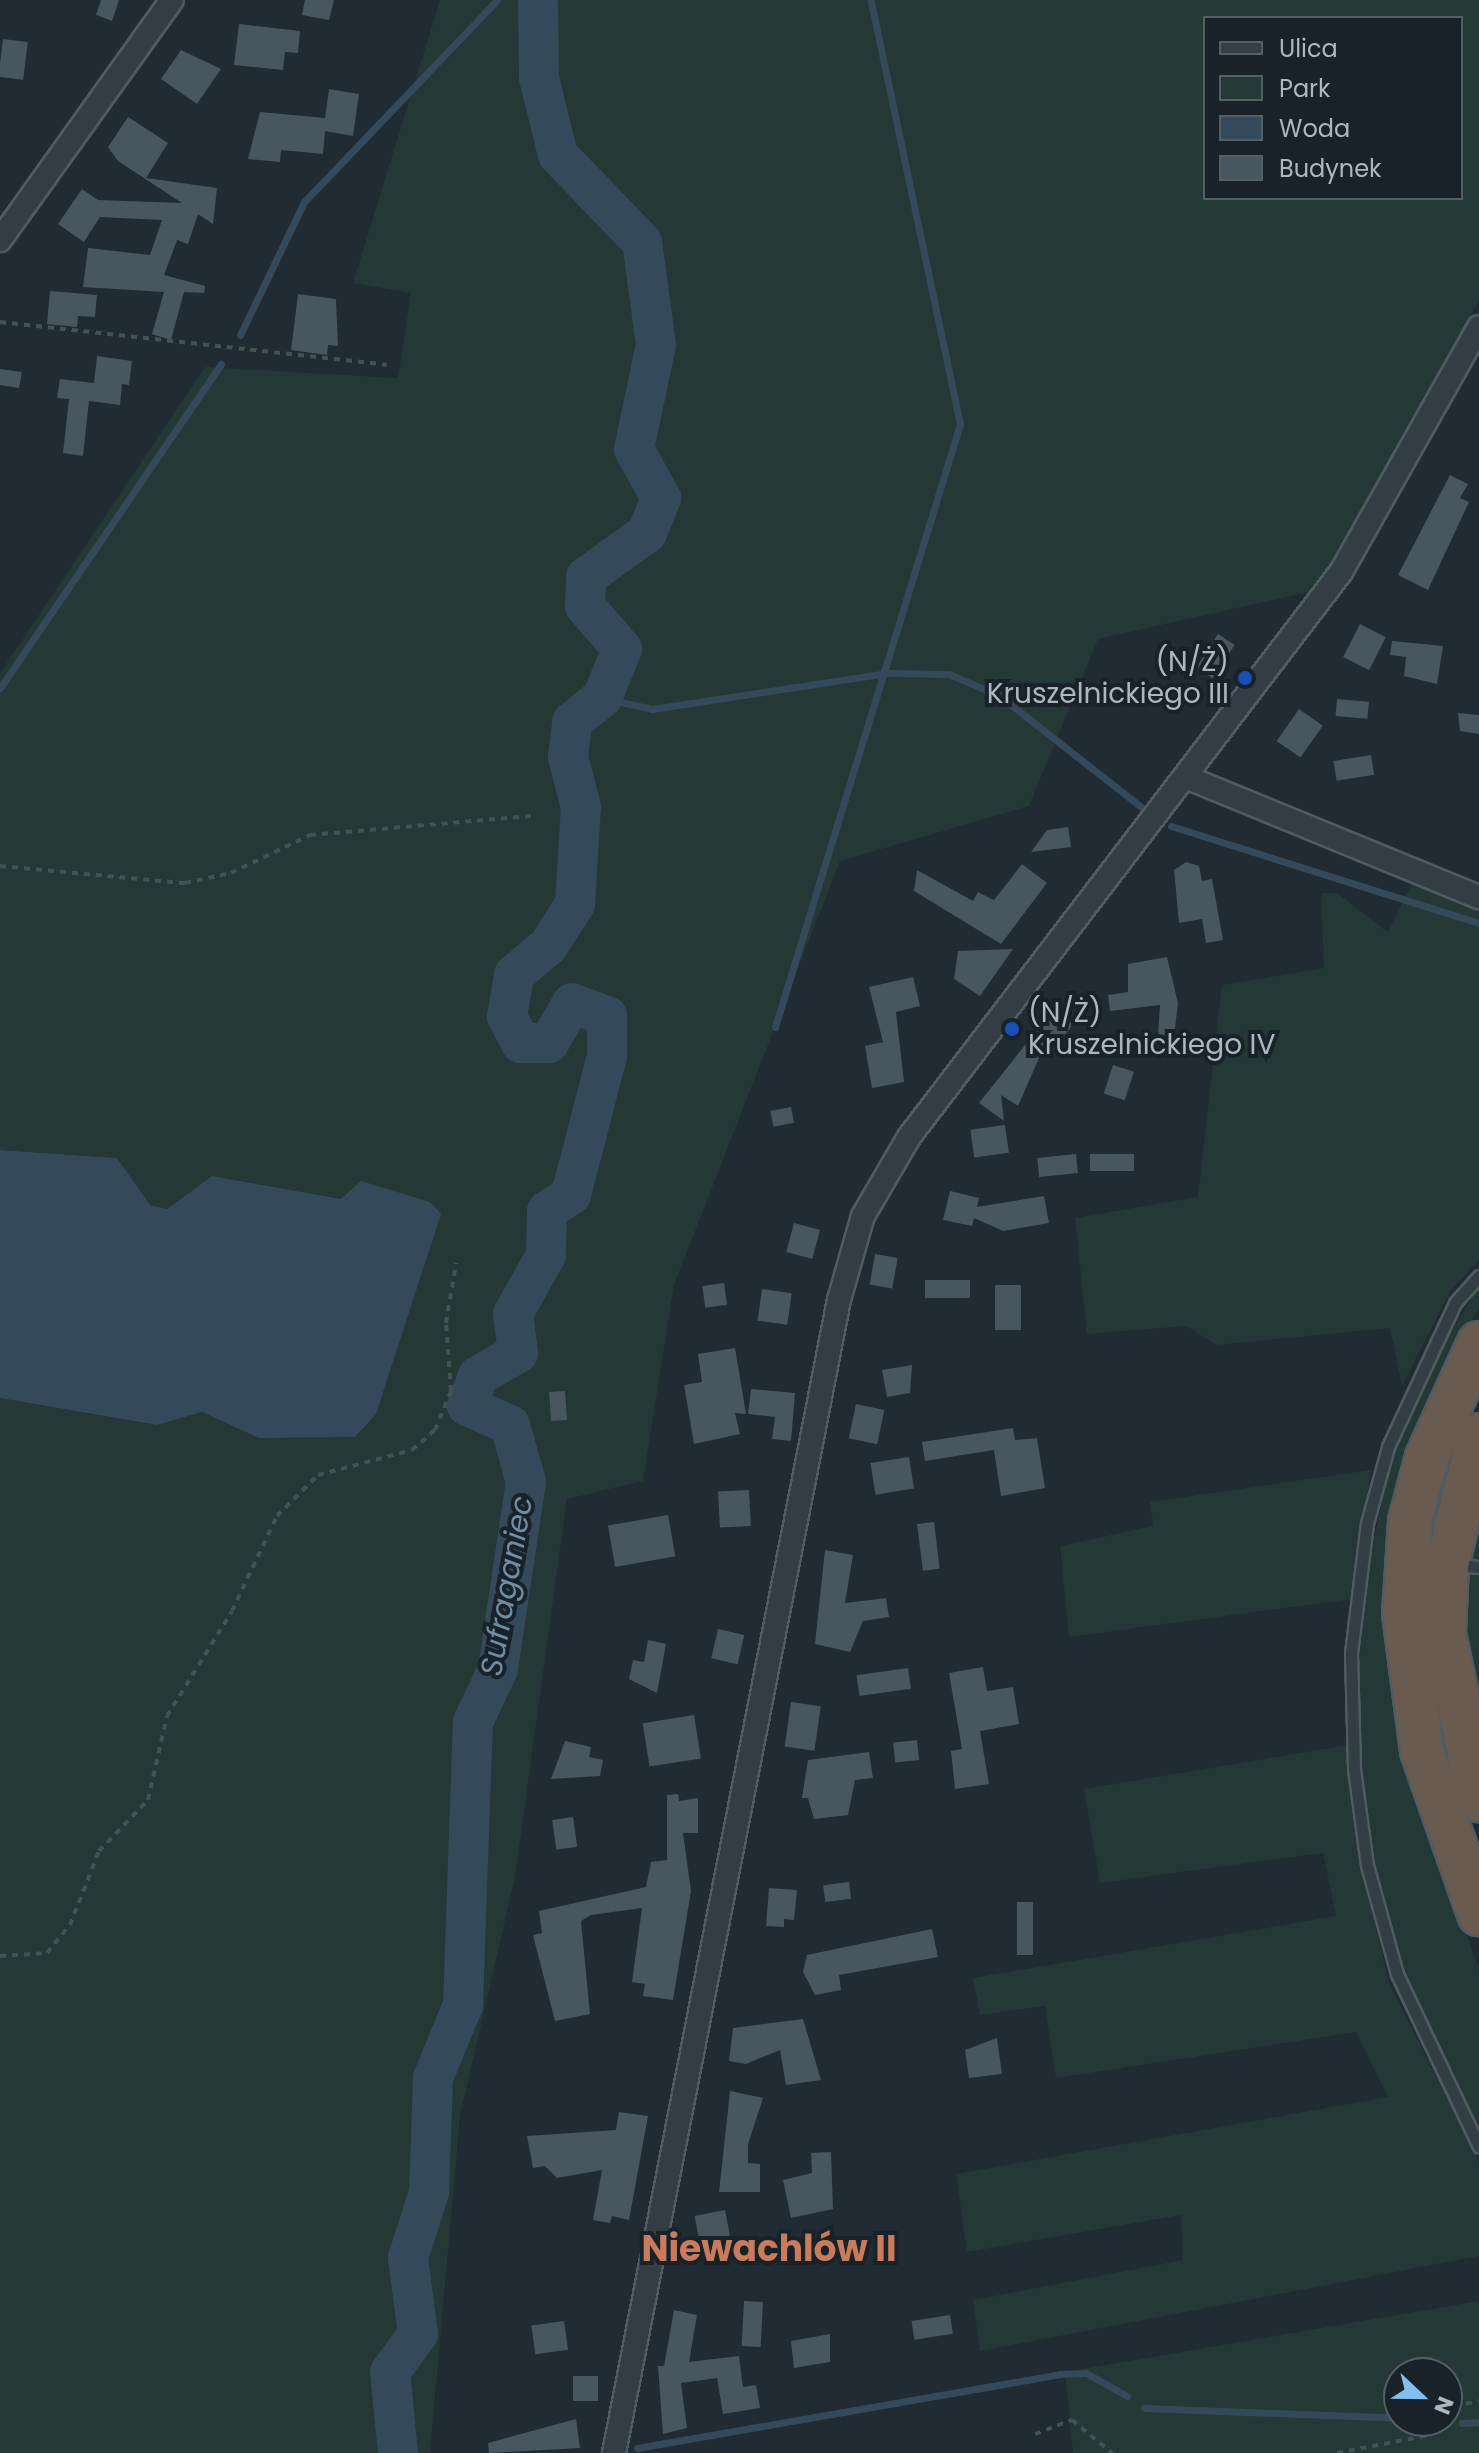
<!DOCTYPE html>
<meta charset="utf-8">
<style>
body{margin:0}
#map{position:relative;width:1479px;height:2453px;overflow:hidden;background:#202b33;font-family:Poppins,sans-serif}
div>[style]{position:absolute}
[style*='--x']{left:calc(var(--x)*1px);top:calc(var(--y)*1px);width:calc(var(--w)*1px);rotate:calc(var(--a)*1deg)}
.green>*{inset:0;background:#243835}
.water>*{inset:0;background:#344a5a}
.stream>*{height:7px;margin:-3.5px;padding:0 3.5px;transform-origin:3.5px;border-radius:3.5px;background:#344a5a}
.river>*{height:40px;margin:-20px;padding:0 20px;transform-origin:20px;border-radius:20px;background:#344a5a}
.building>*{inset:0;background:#48565f;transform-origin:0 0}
.path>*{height:4px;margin-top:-2px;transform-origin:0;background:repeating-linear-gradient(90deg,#415352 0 6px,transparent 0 12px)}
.roads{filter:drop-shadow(2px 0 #505b62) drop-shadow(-2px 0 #505b62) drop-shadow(0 2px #505b62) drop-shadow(0 -2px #505b62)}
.lane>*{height:11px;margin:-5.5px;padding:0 5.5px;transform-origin:5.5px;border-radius:5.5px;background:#333d44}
.street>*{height:22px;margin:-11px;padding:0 11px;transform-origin:11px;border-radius:11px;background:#333d44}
.highway>*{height:42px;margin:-21px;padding:0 21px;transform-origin:21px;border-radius:21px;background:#6a5b50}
.dots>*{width:22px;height:22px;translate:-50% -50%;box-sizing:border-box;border:4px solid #182228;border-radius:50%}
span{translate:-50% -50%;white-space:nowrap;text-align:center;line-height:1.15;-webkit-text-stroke:8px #182228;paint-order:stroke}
.poi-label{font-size:28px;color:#acb8c1}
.right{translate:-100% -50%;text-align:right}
.left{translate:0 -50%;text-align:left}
.water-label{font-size:30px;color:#6f8ea4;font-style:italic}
.district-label{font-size:36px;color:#cb7b5d;font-weight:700}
.legend{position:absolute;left:1203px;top:16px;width:260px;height:184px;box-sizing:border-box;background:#182228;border:2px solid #535e65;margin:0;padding:10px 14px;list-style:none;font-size:24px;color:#acb8c1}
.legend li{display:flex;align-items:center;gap:16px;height:40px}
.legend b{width:40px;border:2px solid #535e65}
.north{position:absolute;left:1383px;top:2357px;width:80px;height:80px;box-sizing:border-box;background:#182228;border:2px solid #535e65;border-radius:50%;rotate:112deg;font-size:22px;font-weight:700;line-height:32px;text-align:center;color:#acb8c1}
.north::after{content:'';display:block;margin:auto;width:28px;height:36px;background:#82bff1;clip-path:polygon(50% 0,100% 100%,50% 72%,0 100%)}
</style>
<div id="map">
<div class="green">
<i style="clip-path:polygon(evenodd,440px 0,1479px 0,1479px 300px,1364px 518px,1313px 591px,1098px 639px,1029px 806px,840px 861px,674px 1285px,643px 1481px,567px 1499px,515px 1877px,460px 2116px,430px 2453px,0 2453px,0 1398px,156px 1425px,202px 1412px,259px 1438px,376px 1414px,440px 1214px,430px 1202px,341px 1199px,212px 1176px,167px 1209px,150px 1206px,117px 1158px,0 1150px,0 673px,205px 367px,398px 378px,411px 293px,353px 283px,440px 0,1205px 18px,1461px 18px,1461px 198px,1205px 198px,1205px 18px)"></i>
<i style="clip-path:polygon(1414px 879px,1479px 905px,1479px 1260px,1451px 1290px,1402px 1386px,1390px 1328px,1217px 1345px,1186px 1326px,1087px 1334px,1075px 1218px,1198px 1197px,1222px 985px,1324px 968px,1321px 893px,1337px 893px,1388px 932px)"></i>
<i style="clip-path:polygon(1479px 1287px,1479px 1308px,1433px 1389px,1403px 1464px,1389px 1530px,1384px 1621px,1406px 1766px,1479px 1969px,1479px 2131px,1403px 1978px,1375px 1865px,1360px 1753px,1359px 1662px,1368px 1569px,1391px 1457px,1433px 1361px)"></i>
<i style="clip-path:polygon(1479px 1463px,1479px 1762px,1464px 1705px,1466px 1512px)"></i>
<i style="clip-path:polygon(1371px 1470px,1352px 1599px,1069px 1637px,1060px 1546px,1153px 1526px,1150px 1502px)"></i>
<i style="clip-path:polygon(1348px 1745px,1362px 1869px,1389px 1983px,1479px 2161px,1479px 2256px,980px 2351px,973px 2300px,1183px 2260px,1181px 2215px,967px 2252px,956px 2174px,1388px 2097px,1356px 2032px,1056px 2078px,1045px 2006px,980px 2015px,973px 1978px,1336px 1916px,1323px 1853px,1100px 1883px,1084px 1789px)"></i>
<i style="clip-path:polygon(evenodd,1479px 2301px,1479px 2453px,1073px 2453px,1065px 2372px,1479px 2301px,1399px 2373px,1447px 2373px,1447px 2421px,1399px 2421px,1399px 2373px)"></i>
</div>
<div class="water">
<i style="clip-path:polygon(0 1150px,117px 1158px,150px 1205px,167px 1209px,212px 1176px,341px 1199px,361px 1181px,430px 1202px,441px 1214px,376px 1414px,355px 1437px,259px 1438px,202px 1412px,157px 1425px,0 1398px)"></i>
</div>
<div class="stream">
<i style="--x:240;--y:335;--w:148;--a:-64.3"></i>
<i style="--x:304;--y:202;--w:279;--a:-46.3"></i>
<i style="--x:0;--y:688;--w:392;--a:-55.7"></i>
<i style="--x:602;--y:698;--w:51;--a:12.4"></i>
<i style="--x:652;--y:709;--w:239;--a:-8.7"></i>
<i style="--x:888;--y:673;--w:61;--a:0.9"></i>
<i style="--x:949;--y:674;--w:56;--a:23.3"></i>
<i style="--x:1000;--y:696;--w:178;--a:38.2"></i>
<i style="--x:1171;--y:826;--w:323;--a:17.5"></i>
<i style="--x:775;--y:1027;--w:631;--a:-72.94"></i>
<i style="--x:960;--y:424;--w:433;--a:-101.9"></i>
<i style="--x:1144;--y:2408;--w:255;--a:2.2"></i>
<i style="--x:1423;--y:2421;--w:9;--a:6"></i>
<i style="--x:1462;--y:2423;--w:17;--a:-3"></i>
<i style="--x:637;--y:2448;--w:428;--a:-9.9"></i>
<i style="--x:1059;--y:2374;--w:27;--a:-2"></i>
<i style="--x:1086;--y:2373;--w:47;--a:29.3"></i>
</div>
<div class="river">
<i style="--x:398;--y:2453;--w:81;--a:-95.6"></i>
<i style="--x:390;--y:2372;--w:47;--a:-53.6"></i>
<i style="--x:418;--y:2334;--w:77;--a:-97.5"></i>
<i style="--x:408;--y:2258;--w:69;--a:-72.3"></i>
<i style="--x:429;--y:2192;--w:114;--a:-88"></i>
<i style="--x:433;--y:2078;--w:79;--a:-67.7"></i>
<i style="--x:463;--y:2005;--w:283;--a:-88"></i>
<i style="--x:473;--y:1722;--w:59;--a:-64.7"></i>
<i style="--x:498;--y:1669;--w:189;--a:-81.5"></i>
<i style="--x:526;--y:1482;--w:59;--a:-105.7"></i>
<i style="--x:510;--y:1425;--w:47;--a:-156.2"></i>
<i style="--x:467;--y:1406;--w:32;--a:-70"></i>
<i style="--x:478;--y:1376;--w:46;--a:-29.9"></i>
<i style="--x:518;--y:1353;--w:39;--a:-97"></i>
<i style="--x:513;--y:1314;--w:68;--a:-60.8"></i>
<i style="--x:546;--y:1255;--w:44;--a:-88.7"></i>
<i style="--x:547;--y:1211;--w:29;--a:-34"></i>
<i style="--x:571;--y:1195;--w:144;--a:-75.5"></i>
<i style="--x:607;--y:1056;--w:40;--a:-90"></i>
<i style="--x:607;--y:1016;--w:37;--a:-160"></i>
<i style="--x:572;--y:1003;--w:46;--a:119.9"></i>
<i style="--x:549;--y:1043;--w:28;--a:180"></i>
<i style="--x:521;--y:1043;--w:30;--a:-118"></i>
<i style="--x:507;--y:1017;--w:43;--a:-80.5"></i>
<i style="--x:514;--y:975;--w:45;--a:-40.5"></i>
<i style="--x:548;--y:946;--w:50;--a:-57.3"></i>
<i style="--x:575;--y:904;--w:97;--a:-86.5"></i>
<i style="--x:581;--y:807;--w:52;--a:-104.6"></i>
<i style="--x:568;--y:757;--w:35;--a:-83"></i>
<i style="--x:572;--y:722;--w:38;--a:-39"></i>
<i style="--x:602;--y:698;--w:53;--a:-67.8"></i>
<i style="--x:622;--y:649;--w:57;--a:-130.7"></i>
<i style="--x:585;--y:606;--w:29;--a:-88"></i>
<i style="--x:586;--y:577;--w:75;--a:-35.8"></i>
<i style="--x:647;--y:533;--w:38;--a:-68"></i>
<i style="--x:661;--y:498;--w:56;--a:-118.9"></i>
<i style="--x:634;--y:449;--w:106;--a:-78.1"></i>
<i style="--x:656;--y:345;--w:104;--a:-97.7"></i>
<i style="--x:642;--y:242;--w:121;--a:-134"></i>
<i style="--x:558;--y:155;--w:79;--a:-103.9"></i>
<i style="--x:539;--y:78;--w:78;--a:-90.7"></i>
</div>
<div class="building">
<i style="clip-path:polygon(101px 0,119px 0,112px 21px,96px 15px)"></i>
<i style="clip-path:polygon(305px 0,334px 0,329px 20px,302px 15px)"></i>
<i style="clip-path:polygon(239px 24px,300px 31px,298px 53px,285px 52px,283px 70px,234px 65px)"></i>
<i style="left:3px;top:39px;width:25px;height:38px;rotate:7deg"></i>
<i style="clip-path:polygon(181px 50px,221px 69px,197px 104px,161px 79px)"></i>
<i style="clip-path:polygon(329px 89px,359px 94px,353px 136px,325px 131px,323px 154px,281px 150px,280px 162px,248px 159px,260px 112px,325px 118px)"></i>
<i style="clip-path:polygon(128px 117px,168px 143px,146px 178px,217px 188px,213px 224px,198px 214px,188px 244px,177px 240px,164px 275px,205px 286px,204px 293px,184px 292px,171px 340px,152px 334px,164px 292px,83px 287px,88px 248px,150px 255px,162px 220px,100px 217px,84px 242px,58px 224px,82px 189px,98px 200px,182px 203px,118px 161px,108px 147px)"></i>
<i style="clip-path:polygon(50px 291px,97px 295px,95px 317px,78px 316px,77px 327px,47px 324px)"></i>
<i style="clip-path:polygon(298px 294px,336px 299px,338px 346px,328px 345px,327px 355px,291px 350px)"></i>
<i style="clip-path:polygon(97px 356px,132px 361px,129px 385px,122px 384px,120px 405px,89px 401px,83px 456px,63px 453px,69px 399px,57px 398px,60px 379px,94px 383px)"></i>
<i style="clip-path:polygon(0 369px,22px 372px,19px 388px,0 385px)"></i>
<i style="clip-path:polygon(1450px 475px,1468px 484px,1460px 498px,1469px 502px,1428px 590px,1398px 575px)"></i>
<i style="left:1360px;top:624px;width:29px;height:37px;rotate:27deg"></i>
<i style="left:1218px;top:634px;width:20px;height:40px;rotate:33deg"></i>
<i style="clip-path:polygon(1392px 641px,1443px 646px,1437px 684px,1404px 676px,1406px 657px,1390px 655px)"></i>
<i style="left:1337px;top:699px;width:32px;height:17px;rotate:5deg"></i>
<i style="left:1299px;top:709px;width:29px;height:39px;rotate:35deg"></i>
<i style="clip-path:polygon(1458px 713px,1479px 715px,1479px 734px,1460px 731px)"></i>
<i style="left:1371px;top:755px;width:20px;height:38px;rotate:81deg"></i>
<i style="clip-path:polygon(1068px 827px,1071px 847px,1031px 852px,1047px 830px)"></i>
<i style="clip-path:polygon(1186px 862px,1199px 866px,1202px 881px,1212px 879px,1223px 940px,1206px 943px,1202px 919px,1179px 923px,1174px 870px)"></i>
<i style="clip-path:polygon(1022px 864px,1047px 883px,1001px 944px,914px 891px,917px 870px,973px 901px,978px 892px,994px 900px)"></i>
<i style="clip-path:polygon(1013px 949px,980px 996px,954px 979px,958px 951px)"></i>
<i style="clip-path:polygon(1167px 957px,1178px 1003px,1174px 1037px,1158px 1035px,1160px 1005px,1110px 1011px,1108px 995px,1128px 992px,1128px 964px)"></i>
<i style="clip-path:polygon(913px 977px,920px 1006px,896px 1012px,904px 1082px,872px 1088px,865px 1046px,883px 1042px,869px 987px)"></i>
<i style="clip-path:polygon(1053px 1010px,1073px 1024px,1054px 1051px,1043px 1049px,1018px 1106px,1001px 1095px,1004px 1121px,979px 1103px)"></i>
<i style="left:1113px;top:1065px;width:22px;height:30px;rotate:18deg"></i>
<i style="left:791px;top:1107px;width:16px;height:21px;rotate:79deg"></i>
<i style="left:1005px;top:1125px;width:28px;height:35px;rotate:82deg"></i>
<i style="left:1076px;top:1154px;width:19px;height:39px;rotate:84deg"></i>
<i style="left:1134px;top:1154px;width:17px;height:44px;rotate:90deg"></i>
<i style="clip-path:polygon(950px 1191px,979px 1198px,977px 1207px,1044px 1196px,1049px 1223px,1003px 1231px,974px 1218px,972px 1226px,943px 1220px)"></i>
<i style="left:794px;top:1223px;width:27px;height:30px;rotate:15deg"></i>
<i style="left:875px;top:1254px;width:23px;height:31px;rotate:10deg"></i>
<i style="left:970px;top:1280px;width:18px;height:45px;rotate:90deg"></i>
<i style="left:724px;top:1283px;width:22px;height:22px;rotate:82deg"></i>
<i style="left:995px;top:1285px;width:26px;height:45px"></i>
<i style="left:762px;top:1289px;width:30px;height:32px;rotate:8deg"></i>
<i style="clip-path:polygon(735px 1348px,746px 1414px,735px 1413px,740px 1434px,694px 1444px,684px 1385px,702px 1382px,698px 1354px)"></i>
<i style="clip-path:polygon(912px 1365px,910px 1393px,887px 1397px,882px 1370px)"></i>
<i style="clip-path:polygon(751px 1389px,795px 1393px,791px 1441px,772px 1439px,775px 1417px,748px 1414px)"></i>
<i style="left:565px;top:1391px;width:29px;height:16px;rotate:86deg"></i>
<i style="left:856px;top:1404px;width:29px;height:35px;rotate:12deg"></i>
<i style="clip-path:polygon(1013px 1428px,1015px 1440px,1037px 1438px,1045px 1488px,1001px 1496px,994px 1450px,925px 1461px,922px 1442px)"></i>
<i style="left:909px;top:1457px;width:32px;height:39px;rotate:81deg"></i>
<i style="left:749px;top:1490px;width:36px;height:31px;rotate:87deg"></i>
<i style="left:668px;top:1515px;width:42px;height:61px;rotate:80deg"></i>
<i style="left:934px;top:1522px;width:47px;height:17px;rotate:83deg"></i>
<i style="clip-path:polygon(825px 1550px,853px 1555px,845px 1603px,886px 1598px,889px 1617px,863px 1621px,850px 1652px,815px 1644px)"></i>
<i style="left:718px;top:1629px;width:27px;height:30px;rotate:13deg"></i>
<i style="clip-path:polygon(648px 1640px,666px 1644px,657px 1693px,629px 1679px,633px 1660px,644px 1662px)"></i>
<i style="clip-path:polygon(983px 1667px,987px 1691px,1013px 1687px,1019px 1724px,980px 1731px,989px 1784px,955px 1789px,951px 1751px,962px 1749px,949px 1673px)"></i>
<i style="left:908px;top:1668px;width:21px;height:52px;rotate:82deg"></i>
<i style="left:791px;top:1702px;width:30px;height:45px;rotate:8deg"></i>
<i style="left:694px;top:1715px;width:44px;height:52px;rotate:81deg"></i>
<i style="left:917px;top:1740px;width:20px;height:24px;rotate:84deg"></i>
<i style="clip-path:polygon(565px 1741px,591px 1747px,589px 1757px,603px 1760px,600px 1776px,551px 1779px)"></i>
<i style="clip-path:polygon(869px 1752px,873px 1778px,855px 1780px,848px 1815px,814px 1819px,808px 1798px,802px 1798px,808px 1760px)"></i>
<i style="clip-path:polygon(678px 1794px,679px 1801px,698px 1798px,698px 1833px,683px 1833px,691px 1891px,673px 2000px,643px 1996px,645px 1984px,632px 1982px,642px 1908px,591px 1915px,581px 1921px,590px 2014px,555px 2021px,533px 1935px,542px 1933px,539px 1911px,646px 1887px,651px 1862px,667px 1860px,667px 1795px)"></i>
<i style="left:573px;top:1817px;width:30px;height:21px;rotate:82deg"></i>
<i style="left:849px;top:1882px;width:17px;height:26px;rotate:83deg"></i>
<i style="clip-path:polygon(769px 1888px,797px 1890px,794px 1920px,784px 1919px,784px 1927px,766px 1926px)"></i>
<i style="left:1017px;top:1902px;width:16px;height:53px"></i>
<i style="clip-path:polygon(932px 1929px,938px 1957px,839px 1975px,841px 1990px,815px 1995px,803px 1972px,807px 1955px)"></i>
<i style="clip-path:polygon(803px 2019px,821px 2080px,786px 2085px,780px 2050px,746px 2064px,729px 2061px,733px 2028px)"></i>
<i style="clip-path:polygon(997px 2038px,1002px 2074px,969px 2078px,965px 2050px)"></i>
<i style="clip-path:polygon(730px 2091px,763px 2098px,748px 2144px,748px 2163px,760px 2164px,760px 2192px,719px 2192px)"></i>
<i style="clip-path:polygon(619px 2112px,648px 2116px,629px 2220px,612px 2216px,610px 2223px,593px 2220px,602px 2170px,557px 2178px,545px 2166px,533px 2168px,527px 2136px,616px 2130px)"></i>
<i style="clip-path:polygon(831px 2152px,833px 2209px,791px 2218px,783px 2180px,812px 2173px,811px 2153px)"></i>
<i style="left:725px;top:2210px;width:26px;height:31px;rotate:79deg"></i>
<i style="left:744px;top:2301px;width:19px;height:45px;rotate:3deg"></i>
<i style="clip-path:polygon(674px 2310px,697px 2315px,689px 2362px,739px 2356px,743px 2387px,756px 2385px,760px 2408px,723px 2414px,717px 2378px,681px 2383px,687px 2428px,663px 2434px,658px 2366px,664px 2366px)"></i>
<i style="left:950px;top:2315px;width:19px;height:39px;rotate:81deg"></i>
<i style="left:564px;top:2321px;width:29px;height:33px;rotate:82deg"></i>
<i style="clip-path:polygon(830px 2334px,830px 2362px,794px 2368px,791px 2341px)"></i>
<i style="left:573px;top:2376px;width:25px;height:25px"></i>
<i style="clip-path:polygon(576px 2419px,580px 2448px,489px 2453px,488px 2443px)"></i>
</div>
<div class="path">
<i style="--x:0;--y:322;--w:389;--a:6.3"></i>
<i style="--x:0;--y:866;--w:186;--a:5.3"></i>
<i style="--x:185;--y:883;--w:47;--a:-12.3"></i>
<i style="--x:231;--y:873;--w:88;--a:-25.7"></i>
<i style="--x:310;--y:835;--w:224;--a:-4.9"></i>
<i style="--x:0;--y:1956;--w:47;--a:-3.7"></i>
<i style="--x:47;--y:1953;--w:36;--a:-51"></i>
<i style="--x:70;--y:1925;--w:79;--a:-68.6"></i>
<i style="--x:99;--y:1851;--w:71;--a:-46.1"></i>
<i style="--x:148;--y:1800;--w:86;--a:-77.3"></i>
<i style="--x:167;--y:1716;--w:123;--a:-58.2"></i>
<i style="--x:232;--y:1611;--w:105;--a:-64.7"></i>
<i style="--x:277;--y:1516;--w:58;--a:-45"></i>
<i style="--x:318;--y:1475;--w:97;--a:-14.9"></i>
<i style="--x:412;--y:1450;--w:30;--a:-41"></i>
<i style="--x:435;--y:1430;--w:42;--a:-67.7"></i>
<i style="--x:451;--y:1391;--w:68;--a:-94.2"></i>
<i style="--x:446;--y:1323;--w:61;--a:-80.5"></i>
<i style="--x:1447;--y:2418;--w:14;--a:-60"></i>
<i style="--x:1454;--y:2406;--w:25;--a:-11"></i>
<i style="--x:1035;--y:2434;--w:40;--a:-21"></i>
<i style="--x:1072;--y:2420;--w:52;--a:39.5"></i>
<i style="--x:1337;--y:2453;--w:95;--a:-11"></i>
<i style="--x:1430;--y:2435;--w:21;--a:-43"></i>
</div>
<div class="roads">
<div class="lane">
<i style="--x:1479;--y:1276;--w:36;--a:132"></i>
<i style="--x:1455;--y:1303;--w:159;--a:115"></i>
<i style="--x:1388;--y:1447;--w:79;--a:105.4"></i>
<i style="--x:1367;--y:1523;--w:131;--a:97"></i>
<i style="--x:1351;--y:1653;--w:116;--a:88.5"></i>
<i style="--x:1354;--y:1769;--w:97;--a:82.3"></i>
<i style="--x:1367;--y:1865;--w:113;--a:74.6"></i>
<i style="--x:1397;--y:1974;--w:191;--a:64.6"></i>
<i style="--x:1456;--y:1565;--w:23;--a:5"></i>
</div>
<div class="street">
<i style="--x:0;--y:240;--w:295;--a:-54.4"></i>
<i style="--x:1186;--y:777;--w:317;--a:22.3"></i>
<i style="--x:614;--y:2453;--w:1175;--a:-78.96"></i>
<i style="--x:839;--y:1300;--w:87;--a:-74.1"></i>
<i style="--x:863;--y:1216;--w:91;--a:-59.8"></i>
<i style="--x:909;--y:1137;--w:711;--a:-52.6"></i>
<i style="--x:1341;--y:572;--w:281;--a:-60.6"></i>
</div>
<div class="highway">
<i style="--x:1479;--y:1343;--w:125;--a:114.5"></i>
<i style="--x:1427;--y:1457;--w:66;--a:104.9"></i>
<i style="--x:1410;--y:1521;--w:93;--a:93.7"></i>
<i style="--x:1404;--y:1614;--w:138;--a:82.5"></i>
<i style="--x:1422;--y:1751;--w:173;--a:70.7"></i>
<i style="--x:1479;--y:1435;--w:133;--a:103.9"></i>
<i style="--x:1447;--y:1564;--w:70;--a:92.5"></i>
<i style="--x:1444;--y:1634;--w:170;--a:78.1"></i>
</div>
</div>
<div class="dots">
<i style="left:1245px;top:678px;background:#1a4fb4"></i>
<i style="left:1012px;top:1029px;background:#1a4fb4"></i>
</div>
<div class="poi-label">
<span class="right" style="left:1229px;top:678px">(N/Ż)<br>Kruszelnickiego III</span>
<span class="left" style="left:1028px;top:1029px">(N/Ż)<br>Kruszelnickiego IV</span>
</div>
<div class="water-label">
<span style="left:507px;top:1586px;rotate:-80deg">Sufraganiec</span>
</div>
<div class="district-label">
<span style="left:769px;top:2249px">Niewachlów II</span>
</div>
<ul class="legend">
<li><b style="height:10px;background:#333d44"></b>Ulica</li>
<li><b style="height:22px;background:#243835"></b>Park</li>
<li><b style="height:22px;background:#344a5a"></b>Woda</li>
<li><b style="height:22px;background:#48565f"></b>Budynek</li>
</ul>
<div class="north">N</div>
</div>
